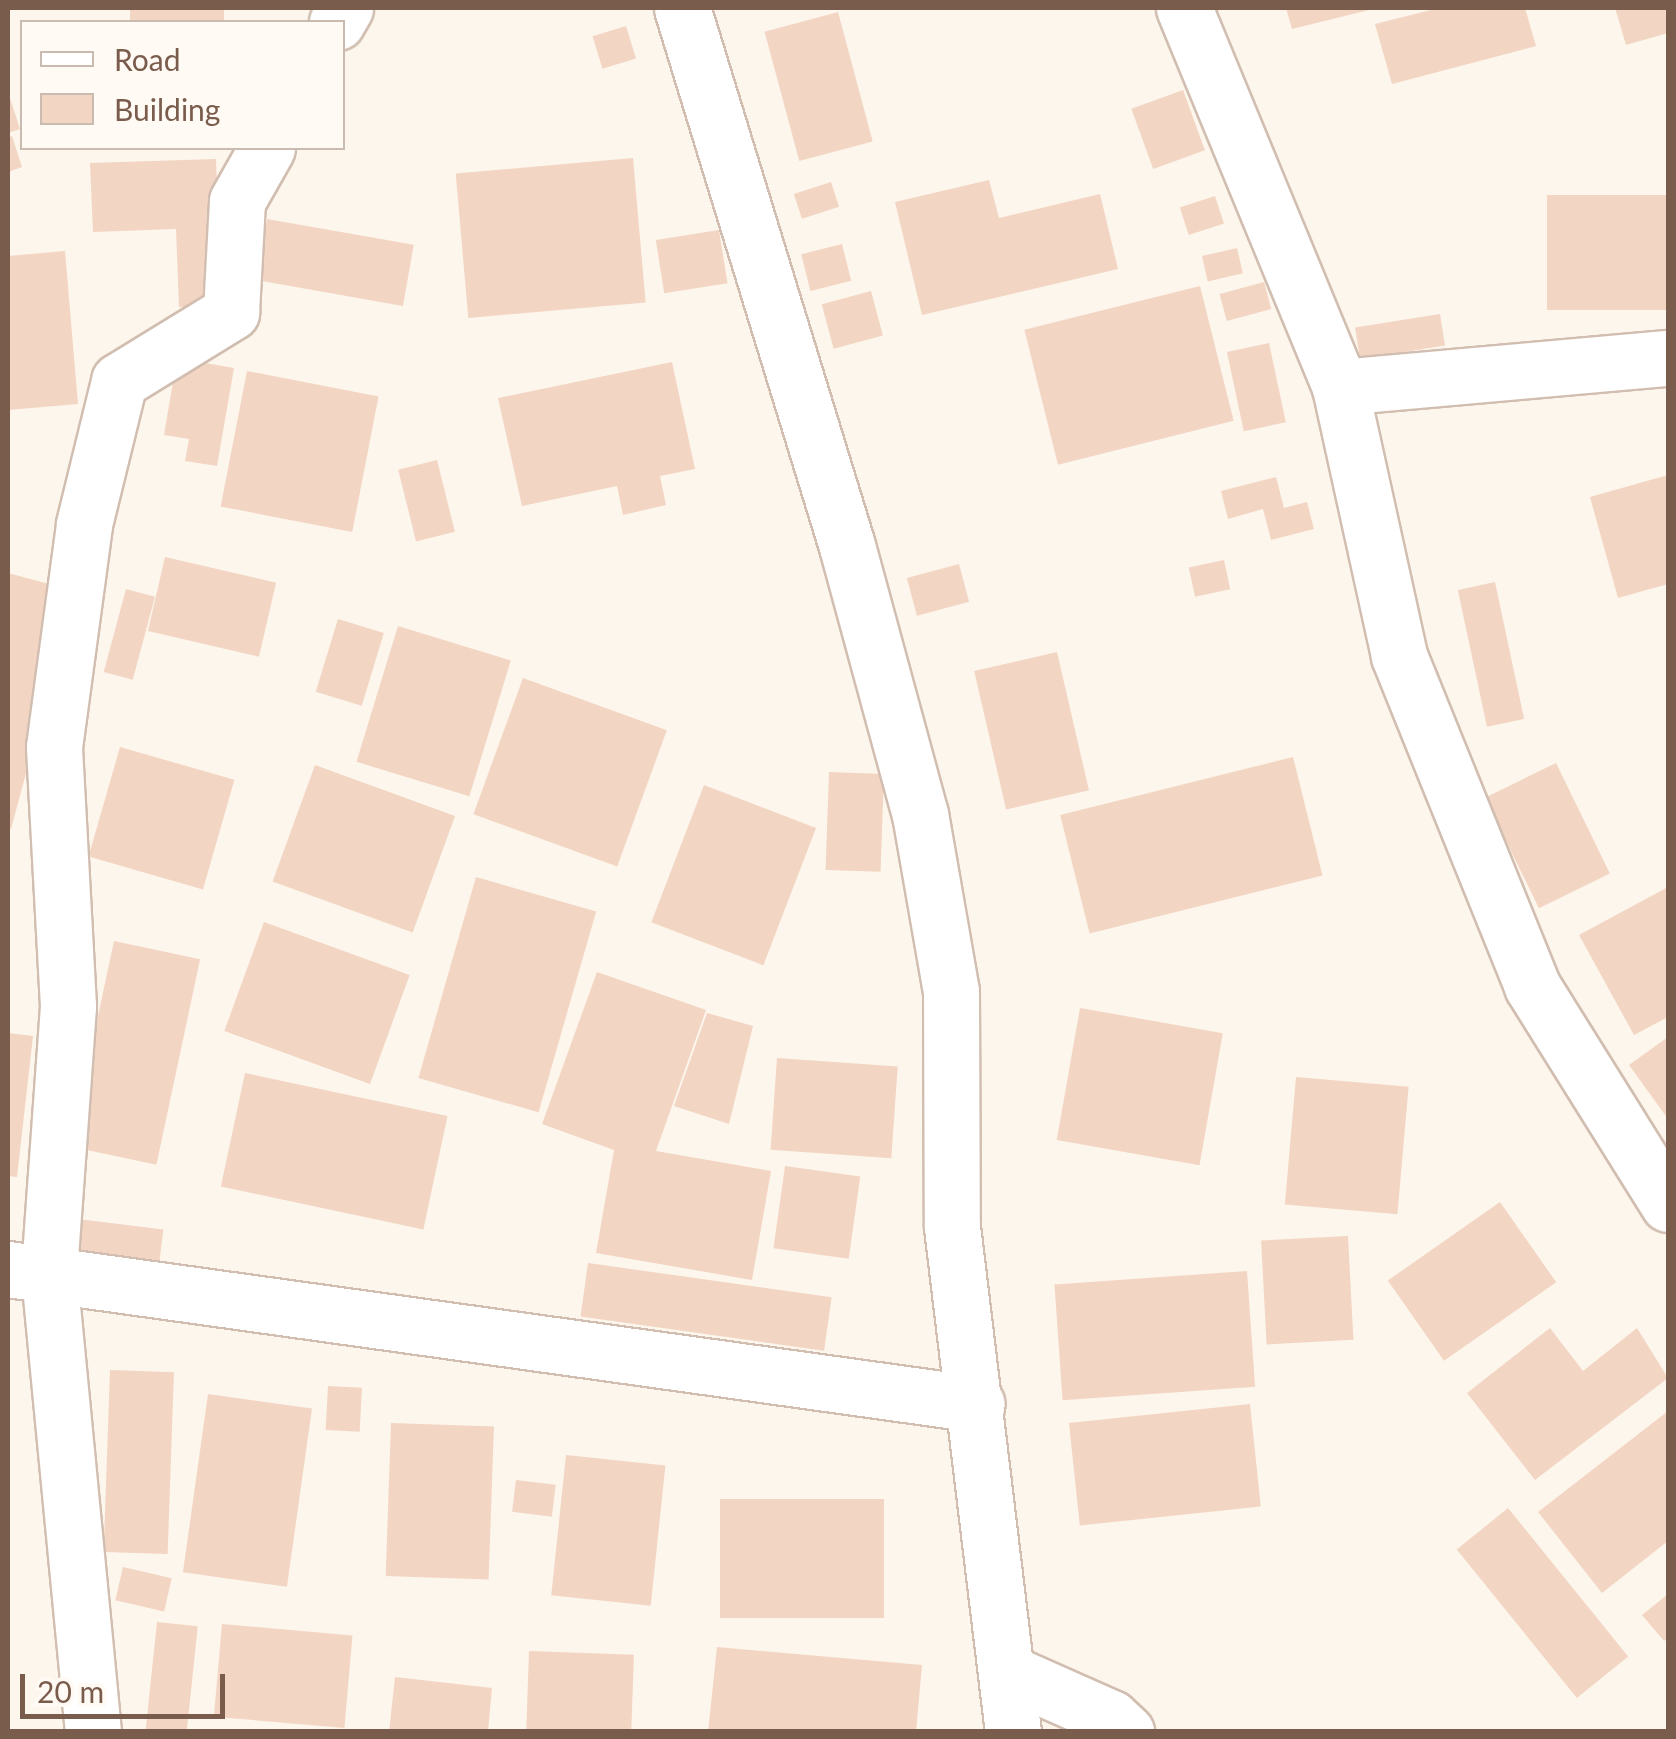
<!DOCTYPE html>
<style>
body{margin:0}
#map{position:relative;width:1676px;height:1739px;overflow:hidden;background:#fdf6ec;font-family:Lato,sans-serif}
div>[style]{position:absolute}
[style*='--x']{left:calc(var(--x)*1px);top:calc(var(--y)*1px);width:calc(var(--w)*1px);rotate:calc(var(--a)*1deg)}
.building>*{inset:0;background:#f3d5c3;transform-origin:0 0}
.roads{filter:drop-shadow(2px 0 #d1beb0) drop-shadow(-2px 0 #d1beb0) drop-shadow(0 2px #d1beb0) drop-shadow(0 -2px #d1beb0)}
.minor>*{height:55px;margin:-27.5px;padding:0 27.5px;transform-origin:27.5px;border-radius:27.5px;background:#fff}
span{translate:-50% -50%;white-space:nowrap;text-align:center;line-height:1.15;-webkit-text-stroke:8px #fffaf3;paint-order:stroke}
.frame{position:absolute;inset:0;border:10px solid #7a5c4d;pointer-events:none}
.legend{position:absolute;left:20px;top:20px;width:325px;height:130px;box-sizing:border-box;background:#fffaf3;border:2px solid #cabbb1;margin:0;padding:12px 18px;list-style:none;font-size:30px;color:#7a5c4d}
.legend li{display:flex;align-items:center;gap:20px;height:50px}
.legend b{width:50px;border:2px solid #cabbb1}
.scale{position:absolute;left:20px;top:1674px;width:205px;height:45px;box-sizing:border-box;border:5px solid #7a5c4d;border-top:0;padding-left:12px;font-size:30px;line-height:35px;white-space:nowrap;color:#7a5c4d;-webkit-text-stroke:8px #fffaf3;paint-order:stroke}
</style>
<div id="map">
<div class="building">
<i style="left:130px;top:8px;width:94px;height:14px"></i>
<i style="clip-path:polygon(1286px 8px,1373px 8px,1373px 9px,1292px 29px)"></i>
<i style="clip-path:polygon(1439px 8px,1525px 8px,1536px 46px,1392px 84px,1375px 24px)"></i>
<i style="clip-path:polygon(1615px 8px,1668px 8px,1668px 33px,1626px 45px)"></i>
<i style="left:838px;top:12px;width:134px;height:76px;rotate:75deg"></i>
<i style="left:626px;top:26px;width:34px;height:35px;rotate:73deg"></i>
<i style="left:1183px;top:90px;width:64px;height:55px;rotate:70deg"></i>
<i style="clip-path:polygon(8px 92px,20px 129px,8px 133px)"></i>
<i style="clip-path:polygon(12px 136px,22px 167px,8px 172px,8px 138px)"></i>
<i style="left:633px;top:158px;width:145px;height:178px;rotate:85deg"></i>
<i style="clip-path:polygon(216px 159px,221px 306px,179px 307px,176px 229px,93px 232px,90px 163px)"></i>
<i style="clip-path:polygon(989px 180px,999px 218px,1100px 194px,1118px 269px,922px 315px,895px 202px)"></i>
<i style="left:831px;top:182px;width:26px;height:39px;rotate:72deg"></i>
<i style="left:1668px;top:195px;width:115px;height:121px;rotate:90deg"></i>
<i style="left:1215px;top:196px;width:29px;height:37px;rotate:72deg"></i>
<i style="left:267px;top:219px;width:149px;height:62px;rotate:10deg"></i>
<i style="left:719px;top:230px;width:54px;height:64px;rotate:81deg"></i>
<i style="left:842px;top:244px;width:38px;height:42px;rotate:76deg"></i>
<i style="left:1237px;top:248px;width:26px;height:36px;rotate:77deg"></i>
<i style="clip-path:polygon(65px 251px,78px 404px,8px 410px,8px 256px)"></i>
<i style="left:1264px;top:282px;width:28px;height:46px;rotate:75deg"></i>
<i style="left:1200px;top:286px;width:139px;height:181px;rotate:76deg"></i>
<i style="left:871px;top:291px;width:46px;height:51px;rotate:75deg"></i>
<i style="left:1440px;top:314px;width:32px;height:86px;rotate:81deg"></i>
<i style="left:1269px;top:343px;width:81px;height:43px;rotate:78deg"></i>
<i style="clip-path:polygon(177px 358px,234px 368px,217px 466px,185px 461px,189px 439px,164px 435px)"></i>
<i style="clip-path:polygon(672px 362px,695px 469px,660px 476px,666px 505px,623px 515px,617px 486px,522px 506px,498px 398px)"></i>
<i style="left:247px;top:371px;width:134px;height:138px;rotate:11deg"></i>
<i style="left:437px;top:460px;width:74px;height:40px;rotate:76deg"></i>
<i style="clip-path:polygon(1668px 475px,1668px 584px,1618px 598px,1590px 497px)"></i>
<i style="clip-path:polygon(1276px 477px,1284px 508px,1307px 502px,1314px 529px,1271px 540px,1263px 509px,1228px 519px,1221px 491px)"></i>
<i style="left:165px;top:557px;width:114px;height:76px;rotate:13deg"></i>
<i style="left:1224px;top:560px;width:30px;height:36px;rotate:78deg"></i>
<i style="left:959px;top:564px;width:39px;height:54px;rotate:75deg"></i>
<i style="clip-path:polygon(8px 573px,75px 591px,11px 829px,8px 828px)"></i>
<i style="left:1495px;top:582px;width:140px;height:38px;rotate:78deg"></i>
<i style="left:126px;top:589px;width:30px;height:86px;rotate:15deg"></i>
<i style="left:338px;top:619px;width:48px;height:76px;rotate:17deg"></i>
<i style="left:398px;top:626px;width:118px;height:142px;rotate:17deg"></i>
<i style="left:1057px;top:652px;width:142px;height:85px;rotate:77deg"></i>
<i style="left:523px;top:678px;width:153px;height:145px;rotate:20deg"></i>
<i style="left:120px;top:747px;width:119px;height:114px;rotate:16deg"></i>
<i style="left:1293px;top:757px;width:122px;height:240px;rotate:76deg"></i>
<i style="left:1556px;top:763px;width:123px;height:79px;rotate:64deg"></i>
<i style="left:315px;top:765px;width:149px;height:124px;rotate:20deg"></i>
<i style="left:829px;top:772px;width:55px;height:98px;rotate:2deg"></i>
<i style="left:704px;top:785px;width:120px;height:147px;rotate:21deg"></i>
<i style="left:476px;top:877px;width:125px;height:209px;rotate:16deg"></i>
<i style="clip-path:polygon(1668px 887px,1668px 1017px,1634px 1035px,1579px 935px)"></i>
<i style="left:264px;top:922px;width:155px;height:116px;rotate:20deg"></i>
<i style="left:114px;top:941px;width:88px;height:210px;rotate:12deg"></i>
<i style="clip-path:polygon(597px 972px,706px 1010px,656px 1151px,771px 1171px,752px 1280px,596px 1253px,614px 1150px,542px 1124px)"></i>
<i style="left:1080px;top:1008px;width:145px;height:134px;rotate:10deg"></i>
<i style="clip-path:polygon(707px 1013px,753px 1026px,729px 1124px,674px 1106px)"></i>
<i style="clip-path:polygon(8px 1033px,33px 1036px,17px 1177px,8px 1176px)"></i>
<i style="clip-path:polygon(1668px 1037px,1668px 1119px,1629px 1065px)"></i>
<i style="left:777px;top:1058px;width:121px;height:92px;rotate:4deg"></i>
<i style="left:245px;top:1073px;width:207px;height:116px;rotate:12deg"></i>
<i style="left:1296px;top:1077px;width:113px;height:128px;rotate:5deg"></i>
<i style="left:785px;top:1166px;width:76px;height:83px;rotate:8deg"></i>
<i style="left:1500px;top:1202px;width:98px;height:137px;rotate:55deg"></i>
<i style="left:78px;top:1219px;width:86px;height:39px;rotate:7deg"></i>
<i style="left:1348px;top:1236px;width:104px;height:87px;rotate:87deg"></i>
<i style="left:588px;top:1263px;width:246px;height:54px;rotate:8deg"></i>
<i style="left:1247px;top:1271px;width:116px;height:193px;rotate:86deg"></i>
<i style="clip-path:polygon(1550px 1328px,1583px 1371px,1637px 1328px,1668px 1378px,1535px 1480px,1467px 1393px)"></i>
<i style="left:110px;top:1370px;width:64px;height:182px;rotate:2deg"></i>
<i style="left:328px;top:1386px;width:34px;height:44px;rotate:3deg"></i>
<i style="left:208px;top:1394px;width:105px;height:180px;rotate:8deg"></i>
<i style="left:1250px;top:1404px;width:103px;height:182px;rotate:84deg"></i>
<i style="clip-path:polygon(1668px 1411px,1668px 1541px,1602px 1593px,1538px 1512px)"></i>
<i style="left:391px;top:1423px;width:103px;height:153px;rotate:2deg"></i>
<i style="left:566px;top:1455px;width:100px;height:141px;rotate:6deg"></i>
<i style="left:516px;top:1480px;width:40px;height:32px;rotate:7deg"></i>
<i style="left:720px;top:1499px;width:164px;height:119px"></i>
<i style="left:1508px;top:1508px;width:191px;height:66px;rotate:51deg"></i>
<i style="left:123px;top:1567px;width:50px;height:34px;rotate:13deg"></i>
<i style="clip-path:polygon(1668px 1594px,1668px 1638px,1664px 1641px,1642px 1615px)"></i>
<i style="left:157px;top:1622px;width:41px;height:109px;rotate:6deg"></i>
<i style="left:222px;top:1624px;width:131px;height:93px;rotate:5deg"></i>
<i style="clip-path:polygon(717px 1647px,922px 1665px,916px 1732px,708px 1732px)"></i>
<i style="left:529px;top:1651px;width:105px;height:81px;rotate:2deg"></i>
<i style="clip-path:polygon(395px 1677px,492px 1688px,488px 1732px,389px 1732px)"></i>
</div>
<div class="roads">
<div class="minor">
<i style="--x:682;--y:8;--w:563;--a:72.95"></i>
<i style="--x:847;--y:546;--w:278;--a:74.8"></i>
<i style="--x:920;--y:814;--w:180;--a:80.1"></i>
<i style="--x:951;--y:991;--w:236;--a:89.8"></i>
<i style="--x:952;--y:1227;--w:509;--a:83.11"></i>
<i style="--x:1184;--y:8;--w:410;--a:67.6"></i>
<i style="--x:1340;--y:387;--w:275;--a:77.6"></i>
<i style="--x:1399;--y:656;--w:356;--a:68"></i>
<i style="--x:1532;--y:986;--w:257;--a:58"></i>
<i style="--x:337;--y:22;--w:16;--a:-60"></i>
<i style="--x:1340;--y:387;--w:329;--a:-5.1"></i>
<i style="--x:8;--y:1269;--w:978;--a:7.93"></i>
<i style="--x:1007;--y:1672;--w:114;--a:23.9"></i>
<i style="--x:1111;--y:1718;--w:21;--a:43"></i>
<i style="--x:93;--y:1732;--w:463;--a:-95.5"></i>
<i style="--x:49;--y:1271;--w:266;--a:-85.9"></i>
<i style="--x:68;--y:1006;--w:259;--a:-93.1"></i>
<i style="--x:54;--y:747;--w:225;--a:-82.3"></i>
<i style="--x:84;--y:524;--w:147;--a:-76.2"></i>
<i style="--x:119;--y:381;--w:132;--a:-31.6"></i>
<i style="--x:231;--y:312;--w:111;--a:-86.9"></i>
<i style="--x:237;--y:201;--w:61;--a:-60.5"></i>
</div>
</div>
<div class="frame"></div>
<ul class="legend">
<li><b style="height:12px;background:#fff"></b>Road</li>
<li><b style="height:28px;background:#f3d5c3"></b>Building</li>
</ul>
<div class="scale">20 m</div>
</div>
